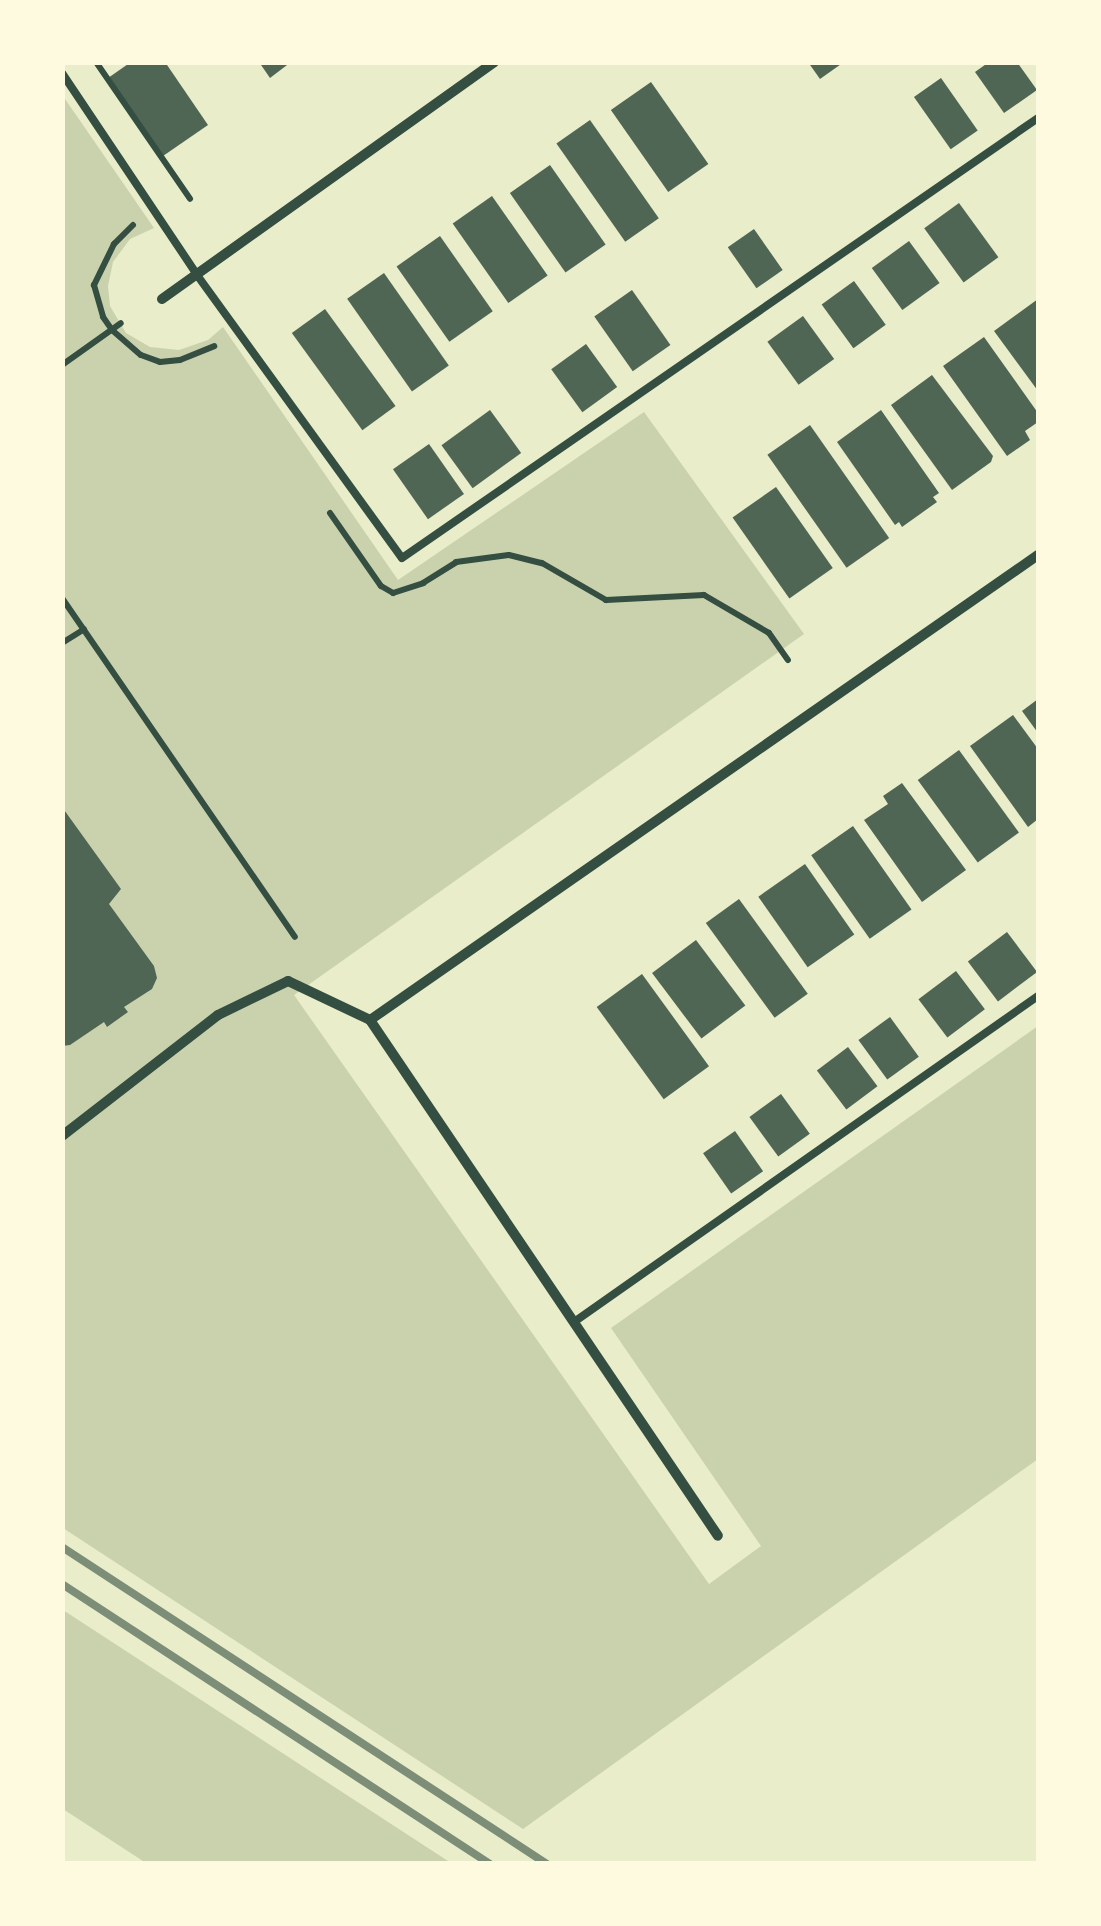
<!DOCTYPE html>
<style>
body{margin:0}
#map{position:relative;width:1101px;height:1926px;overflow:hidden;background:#e9edc9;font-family:Commissioner,sans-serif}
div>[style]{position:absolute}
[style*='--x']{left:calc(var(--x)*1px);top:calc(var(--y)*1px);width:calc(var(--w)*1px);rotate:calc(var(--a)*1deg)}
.green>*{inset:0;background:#cad2ad}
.building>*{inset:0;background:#4f6655;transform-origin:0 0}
.path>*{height:6px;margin:-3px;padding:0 3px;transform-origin:3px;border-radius:3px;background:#344e41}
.service>*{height:8px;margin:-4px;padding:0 4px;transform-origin:4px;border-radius:4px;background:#344e41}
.minor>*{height:10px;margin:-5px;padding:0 5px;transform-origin:5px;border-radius:5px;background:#344e41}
.rail>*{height:8px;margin:-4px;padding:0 4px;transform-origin:4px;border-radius:4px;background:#7c8e77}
span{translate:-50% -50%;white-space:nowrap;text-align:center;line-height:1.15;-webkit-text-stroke:8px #fefae0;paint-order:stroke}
.frame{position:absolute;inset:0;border:65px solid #fefae0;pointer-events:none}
</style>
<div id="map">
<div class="green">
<i style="clip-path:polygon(63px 96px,154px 228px,130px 239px,113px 262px,108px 286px,110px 306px,126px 333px,150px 347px,179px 350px,208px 340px,223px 327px,398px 580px,644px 412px,804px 634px,294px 995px,709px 1584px,761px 1546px,611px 1328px,1038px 1026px,1038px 1459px,523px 1829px,63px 1528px)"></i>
<i style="clip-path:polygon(62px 1610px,63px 1610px,451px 1863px,146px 1863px,63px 1809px)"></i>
</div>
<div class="building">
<i style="clip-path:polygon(131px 62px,165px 62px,208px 125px,163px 156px,108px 78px)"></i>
<i style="clip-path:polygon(259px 62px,291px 62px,270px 78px)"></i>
<i style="clip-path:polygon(808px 62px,844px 62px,820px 79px)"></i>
<i style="clip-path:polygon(989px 62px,1017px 62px,1037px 90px,1004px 113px,975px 72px)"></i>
<i style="left:941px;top:78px;width:64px;height:33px;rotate:55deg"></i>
<i style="left:651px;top:82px;width:100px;height:49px;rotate:55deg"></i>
<i style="left:590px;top:120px;width:120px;height:41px;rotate:55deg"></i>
<i style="left:550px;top:165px;width:97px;height:49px;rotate:55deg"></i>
<i style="left:492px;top:196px;width:97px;height:48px;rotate:55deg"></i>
<i style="left:959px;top:203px;width:67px;height:43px;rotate:54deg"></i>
<i style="left:754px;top:229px;width:50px;height:32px;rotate:55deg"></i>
<i style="left:440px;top:236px;width:92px;height:53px;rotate:55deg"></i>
<i style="left:909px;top:241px;width:52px;height:46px;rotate:54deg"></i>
<i style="left:384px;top:273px;width:113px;height:45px;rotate:55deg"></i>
<i style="left:854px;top:281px;width:54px;height:40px;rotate:54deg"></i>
<i style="left:632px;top:290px;width:67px;height:46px;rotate:55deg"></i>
<i style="clip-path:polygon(1038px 299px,1038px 391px,994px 331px)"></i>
<i style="left:325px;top:309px;width:120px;height:41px;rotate:54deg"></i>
<i style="left:803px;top:316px;width:53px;height:44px;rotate:54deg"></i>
<i style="clip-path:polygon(984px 337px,1038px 413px,1038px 422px,1025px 431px,1030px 440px,1007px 456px,943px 366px)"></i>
<i style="left:586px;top:344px;width:53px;height:43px;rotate:54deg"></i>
<i style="clip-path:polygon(932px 375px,993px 456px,991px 462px,952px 490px,891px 405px)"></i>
<i style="left:490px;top:410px;width:53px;height:60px;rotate:54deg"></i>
<i style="clip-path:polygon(881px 410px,939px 493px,933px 497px,937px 502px,902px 527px,899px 522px,895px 525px,837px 442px)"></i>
<i style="left:810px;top:425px;width:138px;height:52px;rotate:55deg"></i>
<i style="left:429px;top:444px;width:61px;height:44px;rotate:55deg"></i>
<i style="left:776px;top:487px;width:99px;height:53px;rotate:55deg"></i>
<i style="clip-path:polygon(1038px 699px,1038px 733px,1022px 711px)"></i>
<i style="clip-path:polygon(1013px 715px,1038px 749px,1038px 819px,1028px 827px,970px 746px)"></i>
<i style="left:959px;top:750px;width:102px;height:51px;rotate:54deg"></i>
<i style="clip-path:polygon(902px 783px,966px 870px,922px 902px,864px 820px,888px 804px,883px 796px)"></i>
<i style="clip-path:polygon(62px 807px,121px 889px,109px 904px,154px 966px,157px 978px,152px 989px,124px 1007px,128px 1012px,107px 1027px,104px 1022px,70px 1045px,62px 1046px)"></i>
<i style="left:853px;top:826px;width:102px;height:51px;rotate:55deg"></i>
<i style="left:805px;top:864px;width:86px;height:57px;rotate:55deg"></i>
<i style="left:739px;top:899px;width:117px;height:41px;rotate:54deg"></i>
<i style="left:1007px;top:932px;width:50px;height:49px;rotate:53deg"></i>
<i style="left:696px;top:940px;width:82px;height:55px;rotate:53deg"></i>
<i style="left:956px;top:971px;width:48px;height:47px;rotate:53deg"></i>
<i style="left:642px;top:974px;width:114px;height:56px;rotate:54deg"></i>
<i style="left:890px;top:1017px;width:49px;height:39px;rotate:54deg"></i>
<i style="left:848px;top:1047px;width:49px;height:39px;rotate:53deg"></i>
<i style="left:781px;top:1094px;width:49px;height:39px;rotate:54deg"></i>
<i style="left:735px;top:1131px;width:49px;height:39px;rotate:55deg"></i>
</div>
<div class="path">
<i style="--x:96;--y:62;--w:166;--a:55.5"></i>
<i style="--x:133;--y:225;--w:27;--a:135"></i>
<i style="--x:114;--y:244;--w:46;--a:116"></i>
<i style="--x:94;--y:285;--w:33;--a:74"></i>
<i style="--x:103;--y:317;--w:16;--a:55"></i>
<i style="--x:112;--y:330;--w:38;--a:41"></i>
<i style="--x:141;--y:355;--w:20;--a:20"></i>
<i style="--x:160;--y:362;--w:20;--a:-6"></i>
<i style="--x:180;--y:360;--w:37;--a:-22"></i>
<i style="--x:62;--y:365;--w:72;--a:-35.4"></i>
<i style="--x:330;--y:513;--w:89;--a:55.1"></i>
<i style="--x:381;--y:586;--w:14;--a:30"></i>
<i style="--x:393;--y:593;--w:32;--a:-18"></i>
<i style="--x:423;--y:583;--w:39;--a:-32"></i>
<i style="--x:456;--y:562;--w:53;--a:-7.5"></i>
<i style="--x:509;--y:555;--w:34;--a:14"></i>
<i style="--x:542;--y:563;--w:74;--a:30"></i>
<i style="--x:606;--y:600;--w:98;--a:-2.9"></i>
<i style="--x:704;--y:595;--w:75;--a:30.3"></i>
<i style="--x:769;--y:633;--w:33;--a:55"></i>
<i style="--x:62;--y:598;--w:411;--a:55.5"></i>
<i style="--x:62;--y:643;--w:26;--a:-32"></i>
</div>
<div class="service">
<i style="--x:62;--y:73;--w:243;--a:56.2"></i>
<i style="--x:197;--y:275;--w:349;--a:54.1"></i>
<i style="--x:402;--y:558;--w:773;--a:-34.68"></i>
<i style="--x:574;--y:1322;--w:567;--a:-35.09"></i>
</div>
<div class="minor">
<i style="--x:162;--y:299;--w:408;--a:-35.5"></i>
<i style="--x:370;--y:1020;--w:814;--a:-34.84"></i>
<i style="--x:370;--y:1020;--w:622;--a:56"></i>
<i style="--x:62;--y:1136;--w:197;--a:-37.8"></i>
<i style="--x:218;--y:1015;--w:78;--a:-25.9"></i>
<i style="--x:288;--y:981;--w:91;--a:25.4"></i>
</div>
<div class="rail">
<i style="--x:62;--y:1547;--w:579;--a:33.17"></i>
<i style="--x:62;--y:1584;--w:511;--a:33.19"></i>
</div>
<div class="frame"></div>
</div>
